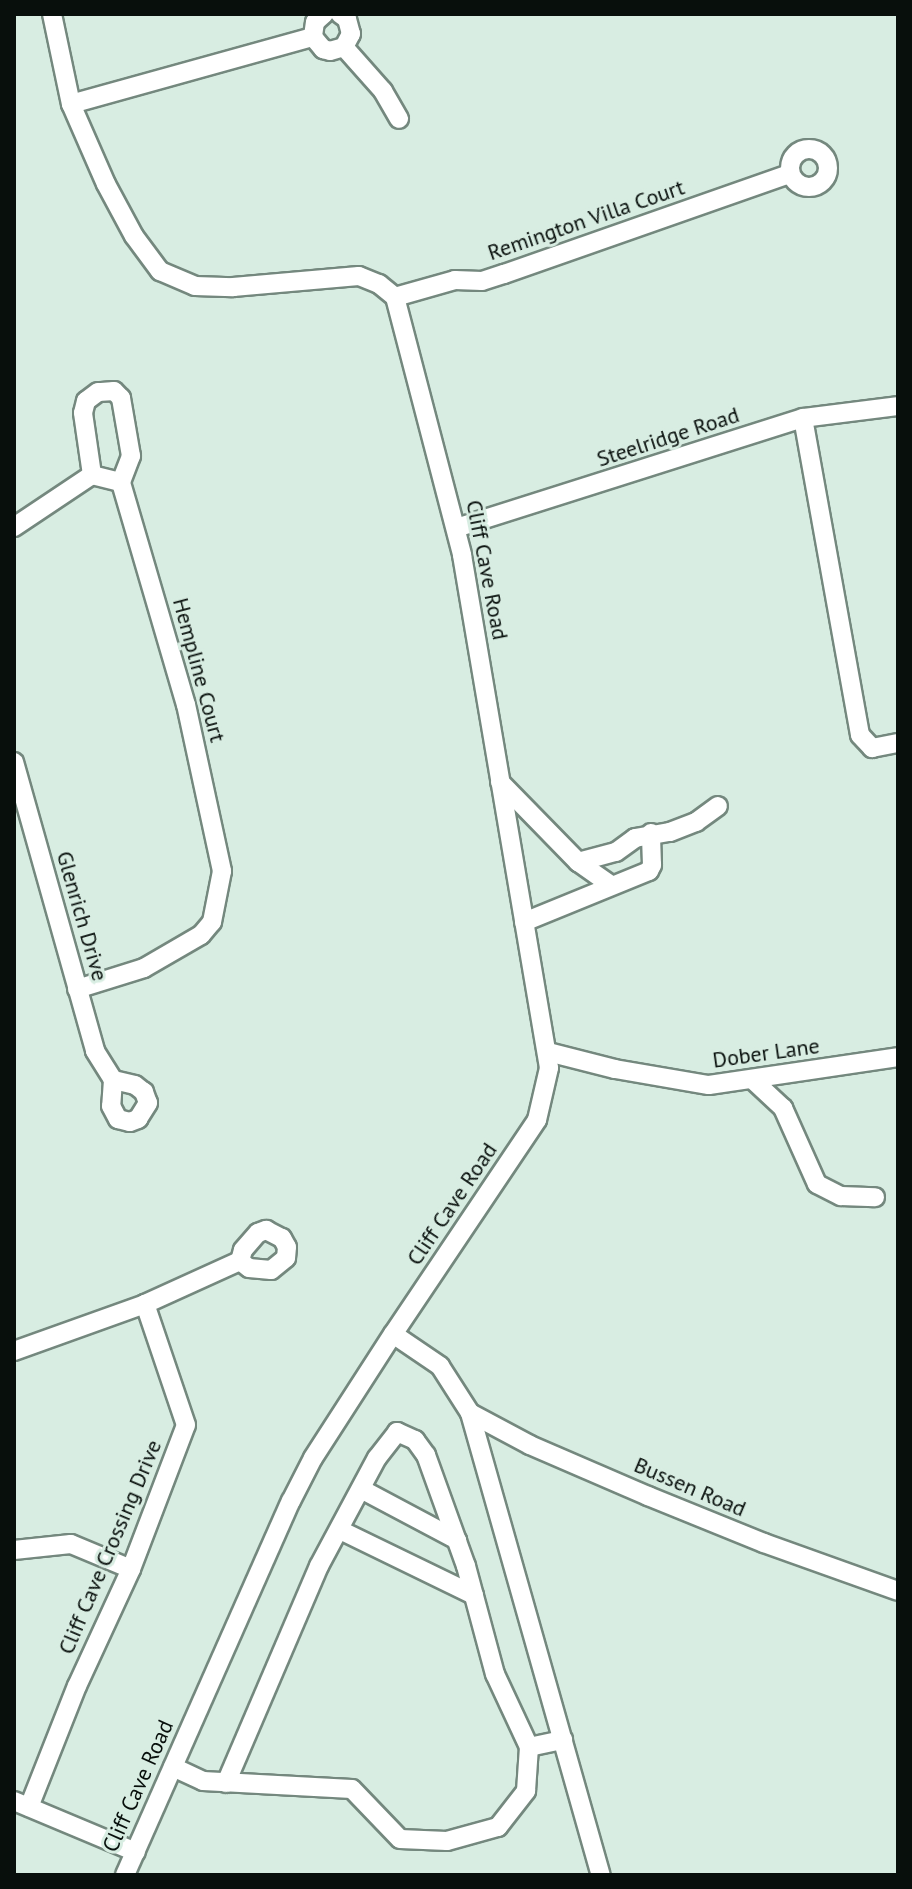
<!DOCTYPE html>
<style>
body{margin:0}
#map{position:relative;width:912px;height:1889px;overflow:hidden;background:#d8ede2;font-family:"PT Sans",sans-serif}
div>[style]{position:absolute}
[style*='--x']{left:calc(var(--x)*1px);top:calc(var(--y)*1px);width:calc(var(--w)*1px);rotate:calc(var(--a)*1deg)}
.roads{filter:drop-shadow(2px 0 #74887e) drop-shadow(-2px 0 #74887e) drop-shadow(0 2px #74887e) drop-shadow(0 -2px #74887e)}
.minor>*{height:18px;margin:-9px;padding:0 9px;transform-origin:9px;border-radius:9px;background:#fff}
.minor>.ring{margin:-9px;padding:0;box-sizing:content-box;background:none;border:18px solid #fff;border-radius:50%}
span{translate:-50% -50%;white-space:nowrap;text-align:center;line-height:1.15;-webkit-text-stroke:6px #d8ede2;paint-order:stroke}
.street-label{font-size:22px;color:#080f0c}
.frame{position:absolute;inset:0;border:16px solid #080f0c;pointer-events:none}
</style>
<div id="map">
<div class="roads">
<div class="minor">
<i style="--x:52;--y:14;--w:92;--a:78.1"></i>
<i style="--x:71;--y:104;--w:87;--a:66.4"></i>
<i style="--x:106;--y:184;--w:59;--a:61.7"></i>
<i style="--x:134;--y:236;--w:44;--a:53.4"></i>
<i style="--x:160;--y:271;--w:38;--a:23"></i>
<i style="--x:195;--y:286;--w:38;--a:2"></i>
<i style="--x:233;--y:287;--w:126;--a:-5"></i>
<i style="--x:359;--y:276;--w:22;--a:22"></i>
<i style="--x:379;--y:284;--w:21;--a:39"></i>
<i style="--x:395;--y:297;--w:267;--a:75.4"></i>
<i style="--x:462;--y:555;--w:520;--a:80.37"></i>
<i style="--x:549;--y:1068;--w:53;--a:103"></i>
<i style="--x:537;--y:1120;--w:258;--a:123.9"></i>
<i style="--x:393;--y:1334;--w:57;--a:34.2"></i>
<i style="--x:440;--y:1366;--w:56;--a:57.4"></i>
<i style="--x:470;--y:1413;--w:480;--a:74.2"></i>
<i style="--x:324;--y:14;--w:12;--a:138"></i>
<i style="--x:315;--y:22;--w:15;--a:98"></i>
<i style="--x:313;--y:37;--w:16;--a:50"></i>
<i style="--x:323;--y:49;--w:7;--a:16"></i>
<i style="--x:330;--y:51;--w:15;--a:-16"></i>
<i style="--x:344;--y:47;--w:15;--a:-62"></i>
<i style="--x:351;--y:34;--w:16;--a:-105"></i>
<i style="--x:347;--y:19;--w:9;--a:-144"></i>
<i style="--x:344;--y:47;--w:59;--a:48.4"></i>
<i style="--x:383;--y:91;--w:32;--a:60"></i>
<i style="--x:71;--y:104;--w:251;--a:-15.5"></i>
<i class="ring" style="left:790px;top:149px;width:20px;height:20px"></i>
<i style="--x:395;--y:297;--w:62;--a:-15.8"></i>
<i style="--x:455;--y:280;--w:27;--a:2"></i>
<i style="--x:482;--y:281;--w:23;--a:-18"></i>
<i style="--x:504;--y:274;--w:303;--a:-19.3"></i>
<i style="--x:803;--y:418;--w:322;--a:79.8"></i>
<i style="--x:860;--y:735;--w:18;--a:47"></i>
<i style="--x:872;--y:748;--w:26;--a:-11"></i>
<i style="--x:14;--y:527;--w:94;--a:-33.7"></i>
<i style="--x:92;--y:475;--w:30;--a:14"></i>
<i style="--x:456;--y:528;--w:364;--a:-17.6"></i>
<i style="--x:803;--y:418;--w:96;--a:-7.2"></i>
<i style="--x:14;--y:762;--w:300;--a:74.3"></i>
<i style="--x:95;--y:1051;--w:34;--a:58"></i>
<i style="--x:113;--y:1080;--w:26;--a:94"></i>
<i style="--x:111;--y:1106;--w:15;--a:62"></i>
<i style="--x:118;--y:1119;--w:12;--a:14"></i>
<i style="--x:130;--y:1122;--w:9;--a:-21"></i>
<i style="--x:138;--y:1119;--w:19;--a:-58"></i>
<i style="--x:148;--y:1103;--w:12;--a:-110"></i>
<i style="--x:144;--y:1092;--w:11;--a:-142"></i>
<i style="--x:135;--y:1085;--w:23;--a:-167"></i>
<i style="--x:500;--y:782;--w:112;--a:45.7"></i>
<i style="--x:578;--y:862;--w:39;--a:-15"></i>
<i style="--x:616;--y:852;--w:24;--a:-36"></i>
<i style="--x:635;--y:838;--w:36;--a:-10"></i>
<i style="--x:670;--y:832;--w:28;--a:-21"></i>
<i style="--x:696;--y:822;--w:27;--a:-36"></i>
<i style="--x:578;--y:862;--w:39;--a:35"></i>
<i style="--x:524;--y:922;--w:135;--a:-22.2"></i>
<i style="--x:649;--y:871;--w:7;--a:-63"></i>
<i style="--x:652;--y:865;--w:32;--a:-92"></i>
<i style="--x:77;--y:989;--w:70;--a:-17.4"></i>
<i style="--x:144;--y:968;--w:66;--a:-30.1"></i>
<i style="--x:201;--y:935;--w:17;--a:-50"></i>
<i style="--x:212;--y:922;--w:52;--a:-78.9"></i>
<i style="--x:222;--y:871;--w:170;--a:-102.2"></i>
<i style="--x:186;--y:705;--w:232;--a:-106.3"></i>
<i style="--x:121;--y:482;--w:28;--a:-69"></i>
<i style="--x:131;--y:456;--w:59;--a:-99.8"></i>
<i style="--x:121;--y:398;--w:10;--a:-135"></i>
<i style="--x:114;--y:391;--w:16;--a:176"></i>
<i style="--x:98;--y:392;--w:15;--a:143"></i>
<i style="--x:86;--y:401;--w:12;--a:104"></i>
<i style="--x:83;--y:413;--w:63;--a:81.7"></i>
<i style="--x:548;--y:1052;--w:69;--a:14.2"></i>
<i style="--x:615;--y:1069;--w:95;--a:9.7"></i>
<i style="--x:709;--y:1085;--w:191;--a:-8.4"></i>
<i style="--x:754;--y:1081;--w:40;--a:43"></i>
<i style="--x:783;--y:1108;--w:83;--a:65.9"></i>
<i style="--x:817;--y:1184;--w:27;--a:27"></i>
<i style="--x:841;--y:1196;--w:34;--a:2"></i>
<i style="--x:266;--y:1230;--w:18;--a:27"></i>
<i style="--x:282;--y:1238;--w:10;--a:61"></i>
<i style="--x:287;--y:1247;--w:11;--a:95"></i>
<i style="--x:286;--y:1258;--w:19;--a:141"></i>
<i style="--x:271;--y:1270;--w:22;--a:-175"></i>
<i style="--x:249;--y:1268;--w:11;--a:-142"></i>
<i style="--x:240;--y:1261;--w:11;--a:-75"></i>
<i style="--x:243;--y:1250;--w:23;--a:-49"></i>
<i style="--x:258;--y:1233;--w:9;--a:-21"></i>
<i style="--x:14;--y:1351;--w:139;--a:-19.7"></i>
<i style="--x:145;--y:1304;--w:104;--a:-24.4"></i>
<i style="--x:470;--y:1413;--w:68;--a:28.1"></i>
<i style="--x:530;--y:1445;--w:129;--a:23.4"></i>
<i style="--x:648;--y:1496;--w:125;--a:22.1"></i>
<i style="--x:764;--y:1543;--w:142;--a:19.7"></i>
<i style="--x:361;--y:1489;--w:109;--a:28"></i>
<i style="--x:340;--y:1530;--w:149;--a:25.9"></i>
<i style="--x:14;--y:1550;--w:57;--a:-6"></i>
<i style="--x:71;--y:1544;--w:65;--a:22.6"></i>
<i style="--x:173;--y:1767;--w:33;--a:25"></i>
<i style="--x:203;--y:1781;--w:149;--a:3.1"></i>
<i style="--x:352;--y:1789;--w:69;--a:46.2"></i>
<i style="--x:400;--y:1839;--w:47;--a:2.4"></i>
<i style="--x:447;--y:1841;--w:53;--a:-15.4"></i>
<i style="--x:498;--y:1827;--w:46;--a:-52.1"></i>
<i style="--x:526;--y:1791;--w:44;--a:-86.1"></i>
<i style="--x:529;--y:1747;--w:35;--a:-12"></i>
<i style="--x:226;--y:1783;--w:236;--a:-66.8"></i>
<i style="--x:319;--y:1566;--w:123;--a:-61.8"></i>
<i style="--x:377;--y:1458;--w:33;--a:-52"></i>
<i style="--x:397;--y:1432;--w:20;--a:24"></i>
<i style="--x:415;--y:1440;--w:19;--a:54"></i>
<i style="--x:426;--y:1455;--w:118;--a:70.2"></i>
<i style="--x:466;--y:1566;--w:112;--a:75"></i>
<i style="--x:495;--y:1674;--w:81;--a:65"></i>
<i style="--x:14;--y:1801;--w:132;--a:22.7"></i>
<i style="--x:29;--y:1807;--w:130;--a:-68.4"></i>
<i style="--x:77;--y:1686;--w:129;--a:-65.2"></i>
<i style="--x:131;--y:1569;--w:154;--a:-69.1"></i>
<i style="--x:186;--y:1425;--w:128;--a:-108.7"></i>
<i style="--x:125;--y:1875;--w:409;--a:-66.1"></i>
<i style="--x:291;--y:1501;--w:48;--a:-62.9"></i>
<i style="--x:313;--y:1458;--w:148;--a:-57.2"></i>
</div>
</div>
<div class="street-label">
<span style="left:586px;top:220px;rotate:-19deg">Remington Villa Court</span>
<span style="left:668px;top:437px;rotate:-18deg">Steelridge Road</span>
<span style="left:487px;top:570px;rotate:79deg">Cliff Cave Road</span>
<span style="left:199px;top:670px;rotate:75deg">Hempline Court</span>
<span style="left:82px;top:916px;rotate:74deg">Glenrich Drive</span>
<span style="left:766px;top:1053px;rotate:-8deg">Dober Lane</span>
<span style="left:452px;top:1204px;rotate:-56deg">Cliff Cave Road</span>
<span style="left:690px;top:1487px;rotate:23deg">Bussen Road</span>
<span style="left:110px;top:1547px;rotate:-67deg">Cliff Cave Crossing Drive</span>
<span style="left:138px;top:1786px;rotate:-66deg">Cliff Cave Road</span>
</div>
<div class="frame"></div>
</div>
